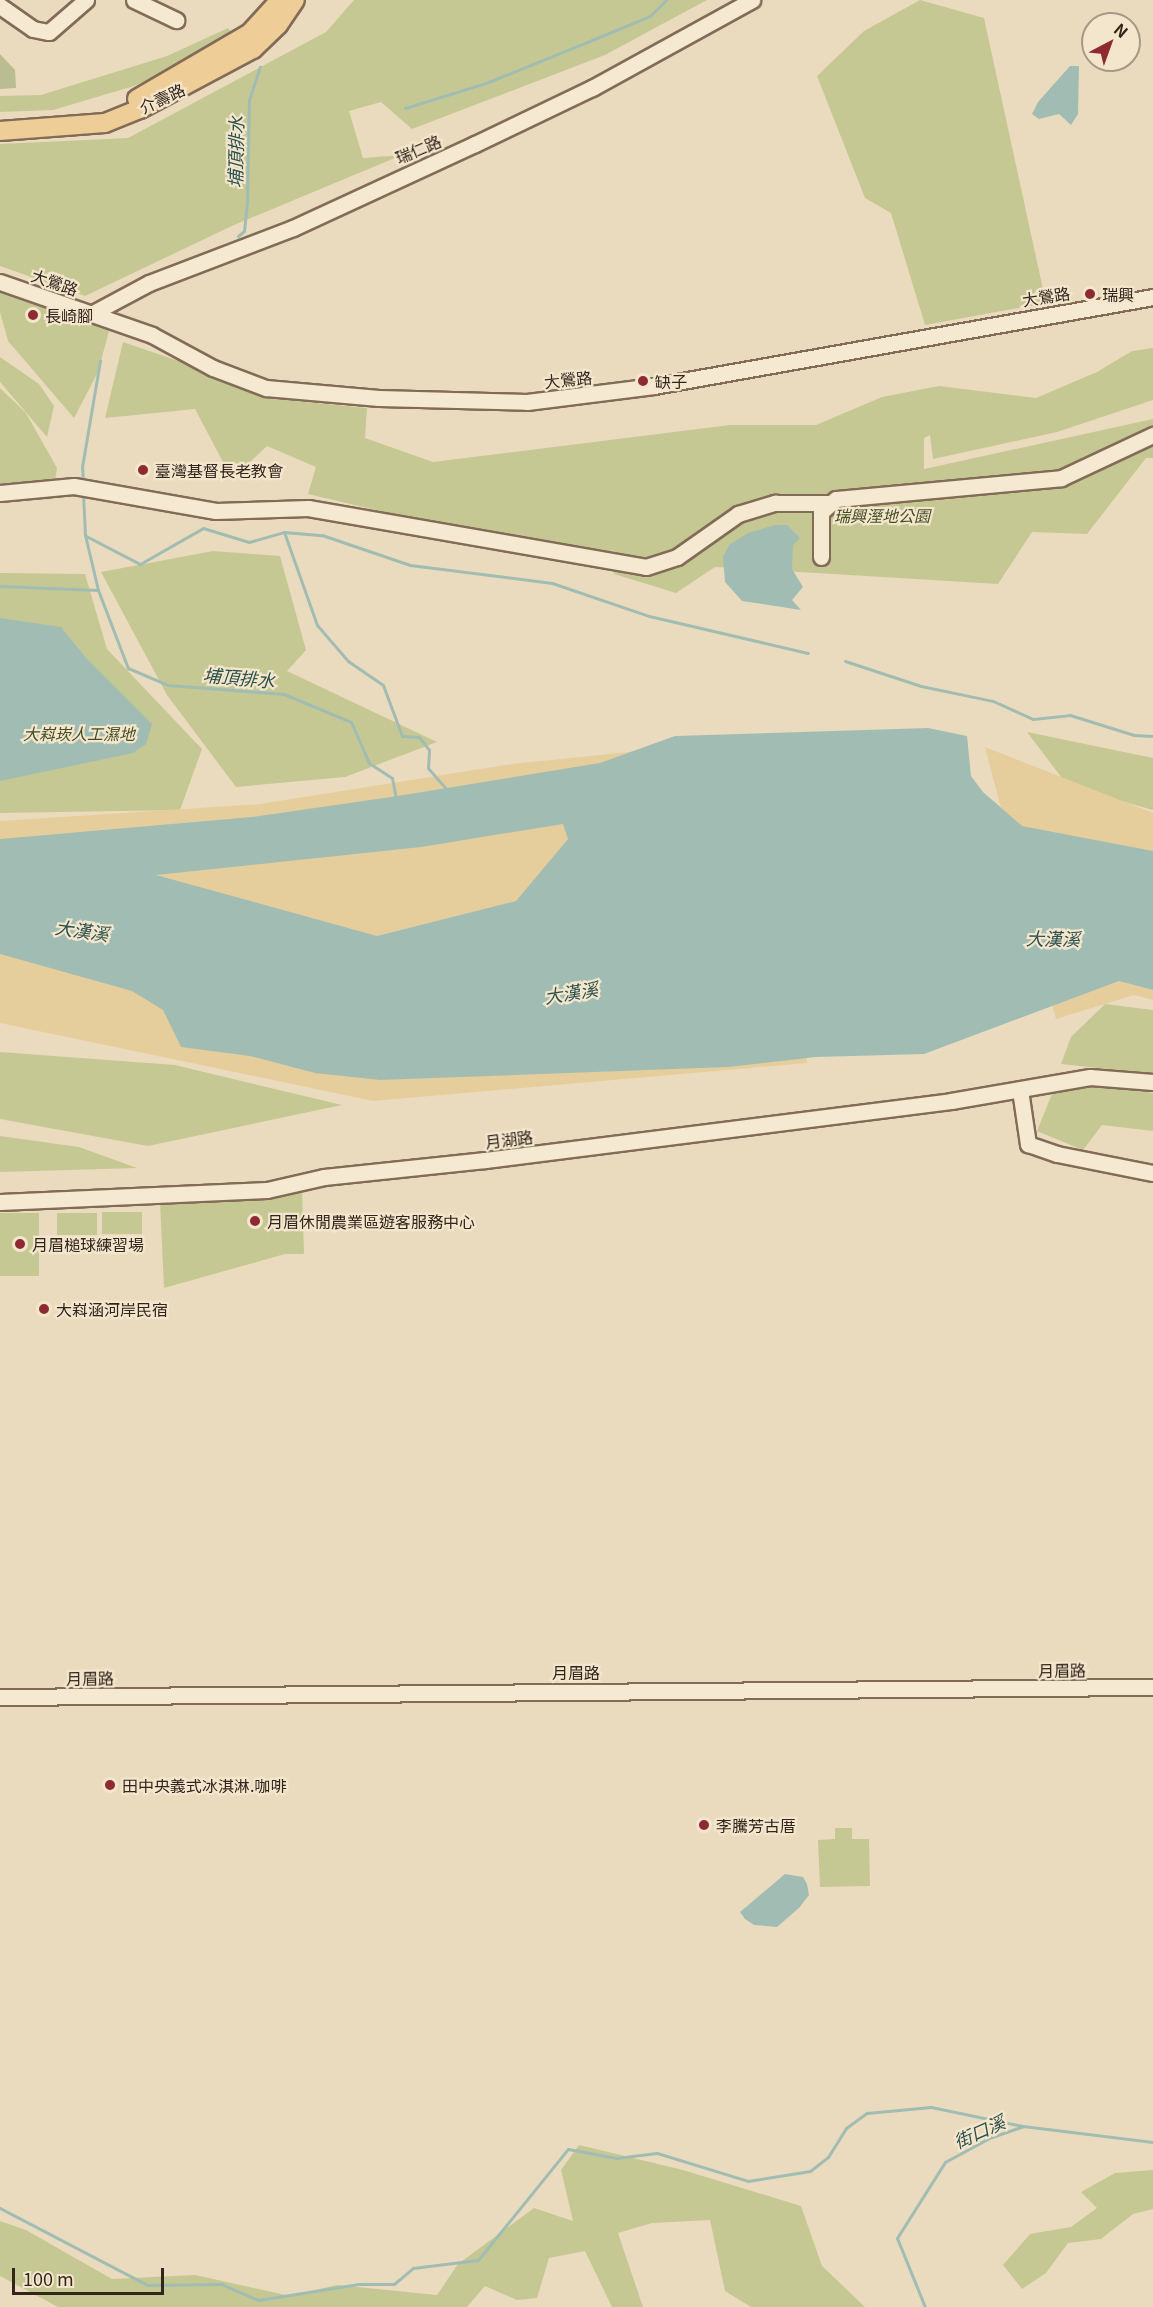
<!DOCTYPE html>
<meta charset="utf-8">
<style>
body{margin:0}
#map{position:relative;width:1153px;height:2307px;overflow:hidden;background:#ebdbbe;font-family:Georgia,"Noto Sans TC",serif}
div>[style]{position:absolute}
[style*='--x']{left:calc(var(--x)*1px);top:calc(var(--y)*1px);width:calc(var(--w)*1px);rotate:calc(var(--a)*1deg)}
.green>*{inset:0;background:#c5c893;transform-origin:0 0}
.sand>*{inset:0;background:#e6ce9c}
.cemetery>*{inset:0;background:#babd92}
.water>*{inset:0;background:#a1bdb3}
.stream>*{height:3px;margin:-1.5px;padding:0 1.5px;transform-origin:1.5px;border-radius:1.5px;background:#a1bdb3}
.roads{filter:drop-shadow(2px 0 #826c58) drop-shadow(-2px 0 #826c58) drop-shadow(0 2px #826c58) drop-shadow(0 -2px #826c58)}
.minor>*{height:15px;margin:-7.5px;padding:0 7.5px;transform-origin:7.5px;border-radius:7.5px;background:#f6e9d1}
.major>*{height:18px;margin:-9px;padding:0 9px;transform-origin:9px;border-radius:9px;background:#eecd97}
.dots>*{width:16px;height:16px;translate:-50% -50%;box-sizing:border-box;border:3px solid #f3e6cd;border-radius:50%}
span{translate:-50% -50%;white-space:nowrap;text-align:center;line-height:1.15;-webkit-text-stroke:4.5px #f3e6cd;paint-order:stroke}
.street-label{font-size:16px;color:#32251c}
.poi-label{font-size:16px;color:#32251c}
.left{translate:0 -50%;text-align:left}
.park-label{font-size:16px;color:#454e23;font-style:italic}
.water-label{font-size:18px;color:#2c514d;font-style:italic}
.north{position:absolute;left:1081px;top:12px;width:60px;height:60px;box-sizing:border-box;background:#f3e6cd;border:2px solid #a69986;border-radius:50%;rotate:41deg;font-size:16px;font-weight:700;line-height:24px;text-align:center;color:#32251c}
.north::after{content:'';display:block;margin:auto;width:21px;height:27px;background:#8e2b32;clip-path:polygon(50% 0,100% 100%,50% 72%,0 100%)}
.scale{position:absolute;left:12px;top:2268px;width:152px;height:27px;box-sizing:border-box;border:3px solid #32251c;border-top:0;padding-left:8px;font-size:18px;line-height:21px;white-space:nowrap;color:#32251c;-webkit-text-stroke:4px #f3e6cd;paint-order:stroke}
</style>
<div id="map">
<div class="green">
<i style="clip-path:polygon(354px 0,707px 0,605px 55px,412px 129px,381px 102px,349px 111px,363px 158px,402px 155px,234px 225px,85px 296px,0 266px,0 144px,128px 138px,326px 32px)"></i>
<i style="clip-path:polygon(920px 0,984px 18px,1046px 303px,925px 325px,891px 213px,865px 198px,817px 76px,864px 31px)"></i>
<i style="clip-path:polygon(228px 28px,234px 36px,196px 59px,134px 86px,53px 110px,0 112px,0 96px,41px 95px,167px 56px)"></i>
<i style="clip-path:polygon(0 290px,109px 331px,98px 372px,74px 418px,8px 341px,0 312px)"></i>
<i style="clip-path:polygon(123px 342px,295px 401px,367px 408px,365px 438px,433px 462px,730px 425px,816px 425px,882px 397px,939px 386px,1036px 398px,1097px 372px,1132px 351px,1153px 348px,1153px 400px,1057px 432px,933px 459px,930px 435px,924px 438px,924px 469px,1153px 419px,1153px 458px,1146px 458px,1087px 534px,1032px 532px,998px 584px,715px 567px,676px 593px,614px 574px,613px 550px,602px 554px,457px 529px,308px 494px,316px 467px,267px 446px,232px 479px,195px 409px,105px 418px)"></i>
<i style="clip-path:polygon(0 357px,39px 384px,54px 406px,47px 437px,0 382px)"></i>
<i style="clip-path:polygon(0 388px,26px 413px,57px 468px,52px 499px,0 502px)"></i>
<i style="clip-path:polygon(213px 551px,280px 556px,306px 650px,287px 671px,437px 742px,345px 777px,236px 787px,167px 695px,101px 572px)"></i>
<i style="clip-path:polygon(0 573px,85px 574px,107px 649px,202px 749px,180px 810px,0 813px)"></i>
<i style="clip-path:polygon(1027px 732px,1153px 758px,1153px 810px,1068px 786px)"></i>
<i style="clip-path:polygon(1105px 1004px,1153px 1010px,1153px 1074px,1061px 1064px,1071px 1037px)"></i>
<i style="clip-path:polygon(0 1052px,175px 1065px,342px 1105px,148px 1146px,0 1119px)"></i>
<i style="clip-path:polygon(1094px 1084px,1153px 1093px,1153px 1131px,1102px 1125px,1083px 1150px,1037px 1131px,1052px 1094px)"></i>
<i style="clip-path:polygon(0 1136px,79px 1147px,137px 1168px,0 1172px)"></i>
<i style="clip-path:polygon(302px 1188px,304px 1254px,285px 1254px,164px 1288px,160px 1202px)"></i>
<i style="left:142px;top:1212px;width:22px;height:40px;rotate:90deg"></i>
<i style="left:0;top:1213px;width:39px;height:63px"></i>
<i style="left:97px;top:1213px;width:22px;height:40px;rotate:90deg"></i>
<i style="clip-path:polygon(835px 1828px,852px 1828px,852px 1839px,869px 1839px,870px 1886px,820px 1887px,818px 1840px,835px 1839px)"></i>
<i style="clip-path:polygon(579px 2145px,683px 2170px,801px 2206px,822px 2266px,865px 2307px,751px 2307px,725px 2291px,710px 2220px,652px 2223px,618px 2233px,643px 2307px,612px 2307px,585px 2251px,549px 2258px,537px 2298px,517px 2300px,485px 2286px,467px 2307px,58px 2307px,0 2276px,0 2221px,26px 2230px,112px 2279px,195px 2275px,290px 2296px,337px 2285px,437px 2295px,458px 2264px,534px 2208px,573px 2221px,561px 2170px)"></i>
<i style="clip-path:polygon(1153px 2170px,1153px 2209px,1133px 2214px,1101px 2239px,1068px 2243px,1046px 2273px,1022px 2289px,1003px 2265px,1030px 2234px,1071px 2227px,1097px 2208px,1081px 2192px,1115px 2173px)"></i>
</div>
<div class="sand">
<i style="clip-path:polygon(786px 736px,807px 1063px,373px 1101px,0 1023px,0 821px,260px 804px,512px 764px)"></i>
<i style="clip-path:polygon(985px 747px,1153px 813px,1153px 1000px,1134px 995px,1056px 1019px)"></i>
</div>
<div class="cemetery">
<i style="clip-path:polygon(0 54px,15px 70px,16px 88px,0 89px)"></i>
</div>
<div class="water">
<i style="clip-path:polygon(1070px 66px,1079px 66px,1078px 114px,1071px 125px,1059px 114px,1039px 119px,1032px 114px,1038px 102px)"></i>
<i style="clip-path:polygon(775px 525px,787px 525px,800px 538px,793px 545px,792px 569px,803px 587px,792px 600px,801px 610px,742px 601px,725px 582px,723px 557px,729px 545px,748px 533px)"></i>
<i style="clip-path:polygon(0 618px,61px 627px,87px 659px,152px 724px,146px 744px,133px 753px,0 781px)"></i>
<i style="clip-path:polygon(evenodd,928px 728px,967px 736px,971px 776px,983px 792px,1022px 826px,1153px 851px,1153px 990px,1119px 981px,924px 1054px,816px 1057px,728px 1067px,380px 1080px,315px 1073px,250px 1056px,181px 1047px,163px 1010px,132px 991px,0 954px,0 839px,252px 817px,391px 797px,600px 763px,675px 736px,928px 728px,563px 824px,568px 839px,516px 901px,377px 936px,156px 875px,421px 847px,563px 824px)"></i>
<i style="clip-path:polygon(785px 1874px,803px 1877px,807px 1884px,809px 1895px,799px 1908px,777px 1927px,754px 1925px,745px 1919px,740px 1912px)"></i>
</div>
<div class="stream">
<i style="--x:405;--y:108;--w:85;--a:-17.2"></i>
<i style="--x:486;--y:83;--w:114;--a:-22.1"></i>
<i style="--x:592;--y:40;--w:63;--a:-22.5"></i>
<i style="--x:650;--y:16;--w:23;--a:-45"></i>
<i style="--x:238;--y:236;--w:8;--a:-40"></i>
<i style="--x:244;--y:231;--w:28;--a:-84"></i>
<i style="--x:247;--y:203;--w:103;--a:-88.9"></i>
<i style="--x:249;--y:100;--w:35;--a:-72"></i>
<i style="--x:83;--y:484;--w:17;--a:-93"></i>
<i style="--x:82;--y:467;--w:108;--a:-80.4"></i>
<i style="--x:83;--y:494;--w:41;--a:87.2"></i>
<i style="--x:85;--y:535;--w:57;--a:76.7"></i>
<i style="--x:98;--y:590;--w:84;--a:69"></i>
<i style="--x:128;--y:668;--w:43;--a:23"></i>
<i style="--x:168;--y:685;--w:116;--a:4.4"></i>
<i style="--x:284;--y:694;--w:73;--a:22.7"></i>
<i style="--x:351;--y:722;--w:45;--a:66.3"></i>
<i style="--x:369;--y:763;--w:27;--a:33"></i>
<i style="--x:392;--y:778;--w:20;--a:79"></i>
<i style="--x:284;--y:532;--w:99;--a:70.5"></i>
<i style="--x:317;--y:625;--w:48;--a:49.3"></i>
<i style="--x:348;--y:661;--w:42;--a:34.4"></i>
<i style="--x:383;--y:685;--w:54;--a:69.6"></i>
<i style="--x:402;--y:736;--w:17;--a:3"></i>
<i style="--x:419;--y:737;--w:16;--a:52"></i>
<i style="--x:429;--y:750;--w:18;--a:93"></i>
<i style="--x:428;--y:768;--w:29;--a:49"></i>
<i style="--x:86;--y:536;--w:61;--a:27.4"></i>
<i style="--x:140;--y:564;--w:73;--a:-29.7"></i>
<i style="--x:203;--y:528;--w:48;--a:16.9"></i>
<i style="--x:249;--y:542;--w:36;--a:-16"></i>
<i style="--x:284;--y:532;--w:38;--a:5"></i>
<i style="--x:322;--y:535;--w:93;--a:18.8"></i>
<i style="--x:410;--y:565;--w:143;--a:7.2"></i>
<i style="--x:552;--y:583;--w:102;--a:18.8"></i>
<i style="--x:649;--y:616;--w:163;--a:13.1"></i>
<i style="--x:0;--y:586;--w:98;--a:2.3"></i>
<i style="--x:845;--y:661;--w:80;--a:18.2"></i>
<i style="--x:921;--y:686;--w:74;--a:11.8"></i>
<i style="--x:993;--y:701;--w:44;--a:24.2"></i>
<i style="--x:1033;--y:719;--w:37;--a:-6"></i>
<i style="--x:1070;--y:715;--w:67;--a:17.4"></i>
<i style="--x:1134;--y:735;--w:19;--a:3"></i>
<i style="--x:0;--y:2208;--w:166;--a:27.6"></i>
<i style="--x:147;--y:2285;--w:74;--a:-0.8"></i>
<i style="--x:221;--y:2284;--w:40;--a:23.4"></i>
<i style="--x:258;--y:2300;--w:102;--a:-9"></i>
<i style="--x:359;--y:2284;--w:35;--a:0"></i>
<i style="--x:394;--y:2284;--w:25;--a:-40"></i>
<i style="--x:413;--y:2268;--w:65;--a:-7"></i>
<i style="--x:478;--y:2260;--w:143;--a:-51"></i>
<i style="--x:568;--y:2149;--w:49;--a:10.6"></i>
<i style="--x:616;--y:2158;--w:41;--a:-7"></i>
<i style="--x:657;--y:2153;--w:95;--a:17.1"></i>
<i style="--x:748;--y:2181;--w:63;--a:-9.2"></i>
<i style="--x:810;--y:2171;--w:23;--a:-38"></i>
<i style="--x:828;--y:2157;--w:34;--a:-58"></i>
<i style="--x:846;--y:2128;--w:26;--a:-36"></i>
<i style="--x:867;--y:2113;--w:64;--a:-5.4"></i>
<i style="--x:931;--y:2107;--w:94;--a:11.7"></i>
<i style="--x:925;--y:2307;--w:74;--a:-112.1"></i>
<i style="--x:897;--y:2238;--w:90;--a:-57.7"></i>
<i style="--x:945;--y:2162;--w:50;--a:-28.6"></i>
<i style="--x:989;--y:2138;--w:36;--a:-19"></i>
<i style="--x:1023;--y:2126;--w:131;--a:7"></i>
</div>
<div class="roads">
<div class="minor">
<i style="--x:134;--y:0;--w:47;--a:25.5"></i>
<i style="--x:0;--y:6;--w:40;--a:34.9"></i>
<i style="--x:33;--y:29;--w:16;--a:11"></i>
<i style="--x:49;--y:32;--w:49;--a:-40.9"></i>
<i style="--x:0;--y:282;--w:161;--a:19.2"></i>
<i style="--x:152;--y:335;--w:69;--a:28.4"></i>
<i style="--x:213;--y:368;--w:57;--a:20.7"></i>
<i style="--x:266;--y:388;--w:113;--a:5.1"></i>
<i style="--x:379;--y:398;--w:148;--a:1.5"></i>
<i style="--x:527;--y:402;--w:128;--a:-7.2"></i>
<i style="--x:654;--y:386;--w:507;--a:-10.11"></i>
<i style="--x:91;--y:314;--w:66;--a:-28.1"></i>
<i style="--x:149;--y:283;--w:154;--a:-20.9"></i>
<i style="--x:293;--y:228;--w:200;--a:-24.8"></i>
<i style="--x:475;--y:144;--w:130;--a:-25.6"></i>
<i style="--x:592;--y:88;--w:183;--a:-28.8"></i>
<i style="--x:0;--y:493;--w:74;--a:-5.4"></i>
<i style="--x:74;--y:486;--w:144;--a:10"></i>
<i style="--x:216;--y:511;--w:92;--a:-1.9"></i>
<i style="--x:308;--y:508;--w:343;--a:9.9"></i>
<i style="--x:646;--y:567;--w:33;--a:-18"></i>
<i style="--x:677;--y:557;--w:75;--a:-35.2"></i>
<i style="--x:738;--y:514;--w:39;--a:-17"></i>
<i style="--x:775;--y:503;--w:52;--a:0"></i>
<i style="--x:821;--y:557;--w:45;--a:-90"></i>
<i style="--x:821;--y:512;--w:20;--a:-41"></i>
<i style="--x:836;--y:499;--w:226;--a:-5.3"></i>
<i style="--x:1061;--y:478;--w:102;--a:-25.1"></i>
<i style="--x:1020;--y:1090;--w:55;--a:81.6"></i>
<i style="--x:1028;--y:1144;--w:31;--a:19"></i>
<i style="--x:1057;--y:1154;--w:98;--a:11.2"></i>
<i style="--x:0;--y:1202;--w:267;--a:-2.6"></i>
<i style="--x:267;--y:1190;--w:58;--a:-12.8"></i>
<i style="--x:324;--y:1177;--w:162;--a:-6"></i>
<i style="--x:485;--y:1160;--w:470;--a:-7.2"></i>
<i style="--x:951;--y:1101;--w:141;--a:-9.8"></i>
<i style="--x:1090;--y:1077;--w:63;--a:4.5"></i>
<i style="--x:0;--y:1697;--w:1153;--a:-0.5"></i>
</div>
<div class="major">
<i style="--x:137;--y:99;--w:131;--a:-30.3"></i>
<i style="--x:250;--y:33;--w:45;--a:-47.7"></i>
<i style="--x:0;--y:131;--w:105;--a:-4.4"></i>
<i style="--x:105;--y:123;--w:38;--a:-22"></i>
<i style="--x:140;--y:109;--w:128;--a:-28"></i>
<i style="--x:253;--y:49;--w:35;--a:-44"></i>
<i style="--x:278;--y:25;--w:30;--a:-56"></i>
</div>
</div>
<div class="dots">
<i style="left:1090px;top:294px;background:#8e2b32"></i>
<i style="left:33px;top:315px;background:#8e2b32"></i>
<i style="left:643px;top:381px;background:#8e2b32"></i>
<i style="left:143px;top:470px;background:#8e2b32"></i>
<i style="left:255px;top:1221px;background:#8e2b32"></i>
<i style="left:20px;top:1244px;background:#8e2b32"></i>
<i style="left:44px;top:1309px;background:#8e2b32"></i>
<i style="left:110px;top:1785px;background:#8e2b32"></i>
<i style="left:704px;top:1825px;background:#8e2b32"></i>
</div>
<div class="street-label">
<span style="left:162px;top:98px;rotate:-25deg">介壽路</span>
<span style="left:418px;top:149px;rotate:-23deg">瑞仁路</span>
<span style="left:55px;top:282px;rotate:19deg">大鶯路</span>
<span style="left:1046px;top:296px;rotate:-9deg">大鶯路</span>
<span style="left:568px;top:379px;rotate:-6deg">大鶯路</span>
<span style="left:509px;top:1139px;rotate:-7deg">月湖路</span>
<span style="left:1062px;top:1670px;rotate:-1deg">月眉路</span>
<span style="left:576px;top:1672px">月眉路</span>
<span style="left:90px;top:1678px;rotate:-1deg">月眉路</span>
</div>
<div class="poi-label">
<span class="left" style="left:1102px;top:294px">瑞興</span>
<span class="left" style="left:45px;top:315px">長崎腳</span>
<span class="left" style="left:655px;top:381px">缺子</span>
<span class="left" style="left:155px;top:470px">臺灣基督長老教會</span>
<span class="left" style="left:267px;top:1221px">月眉休閒農業區遊客服務中心</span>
<span class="left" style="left:32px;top:1244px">月眉槌球練習場</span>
<span class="left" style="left:56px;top:1309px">大嵙涵河岸民宿</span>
<span class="left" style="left:122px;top:1785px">田中央義式冰淇淋.咖啡</span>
<span class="left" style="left:716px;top:1825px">李騰芳古厝</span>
</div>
<div class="park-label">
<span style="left:882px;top:515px">瑞興溼地公園</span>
<span style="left:79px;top:733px">大嵙崁人工濕地</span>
</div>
<div class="water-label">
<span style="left:235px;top:152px;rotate:-89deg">埔頂排水</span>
<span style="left:239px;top:677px;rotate:5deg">埔頂排水</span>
<span style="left:82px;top:930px;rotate:8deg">大漢溪</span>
<span style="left:1053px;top:938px;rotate:1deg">大漢溪</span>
<span style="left:571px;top:992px;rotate:-9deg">大漢溪</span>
<span style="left:979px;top:2131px;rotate:-24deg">街口溪</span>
</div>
<div class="north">N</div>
<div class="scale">100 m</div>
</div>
